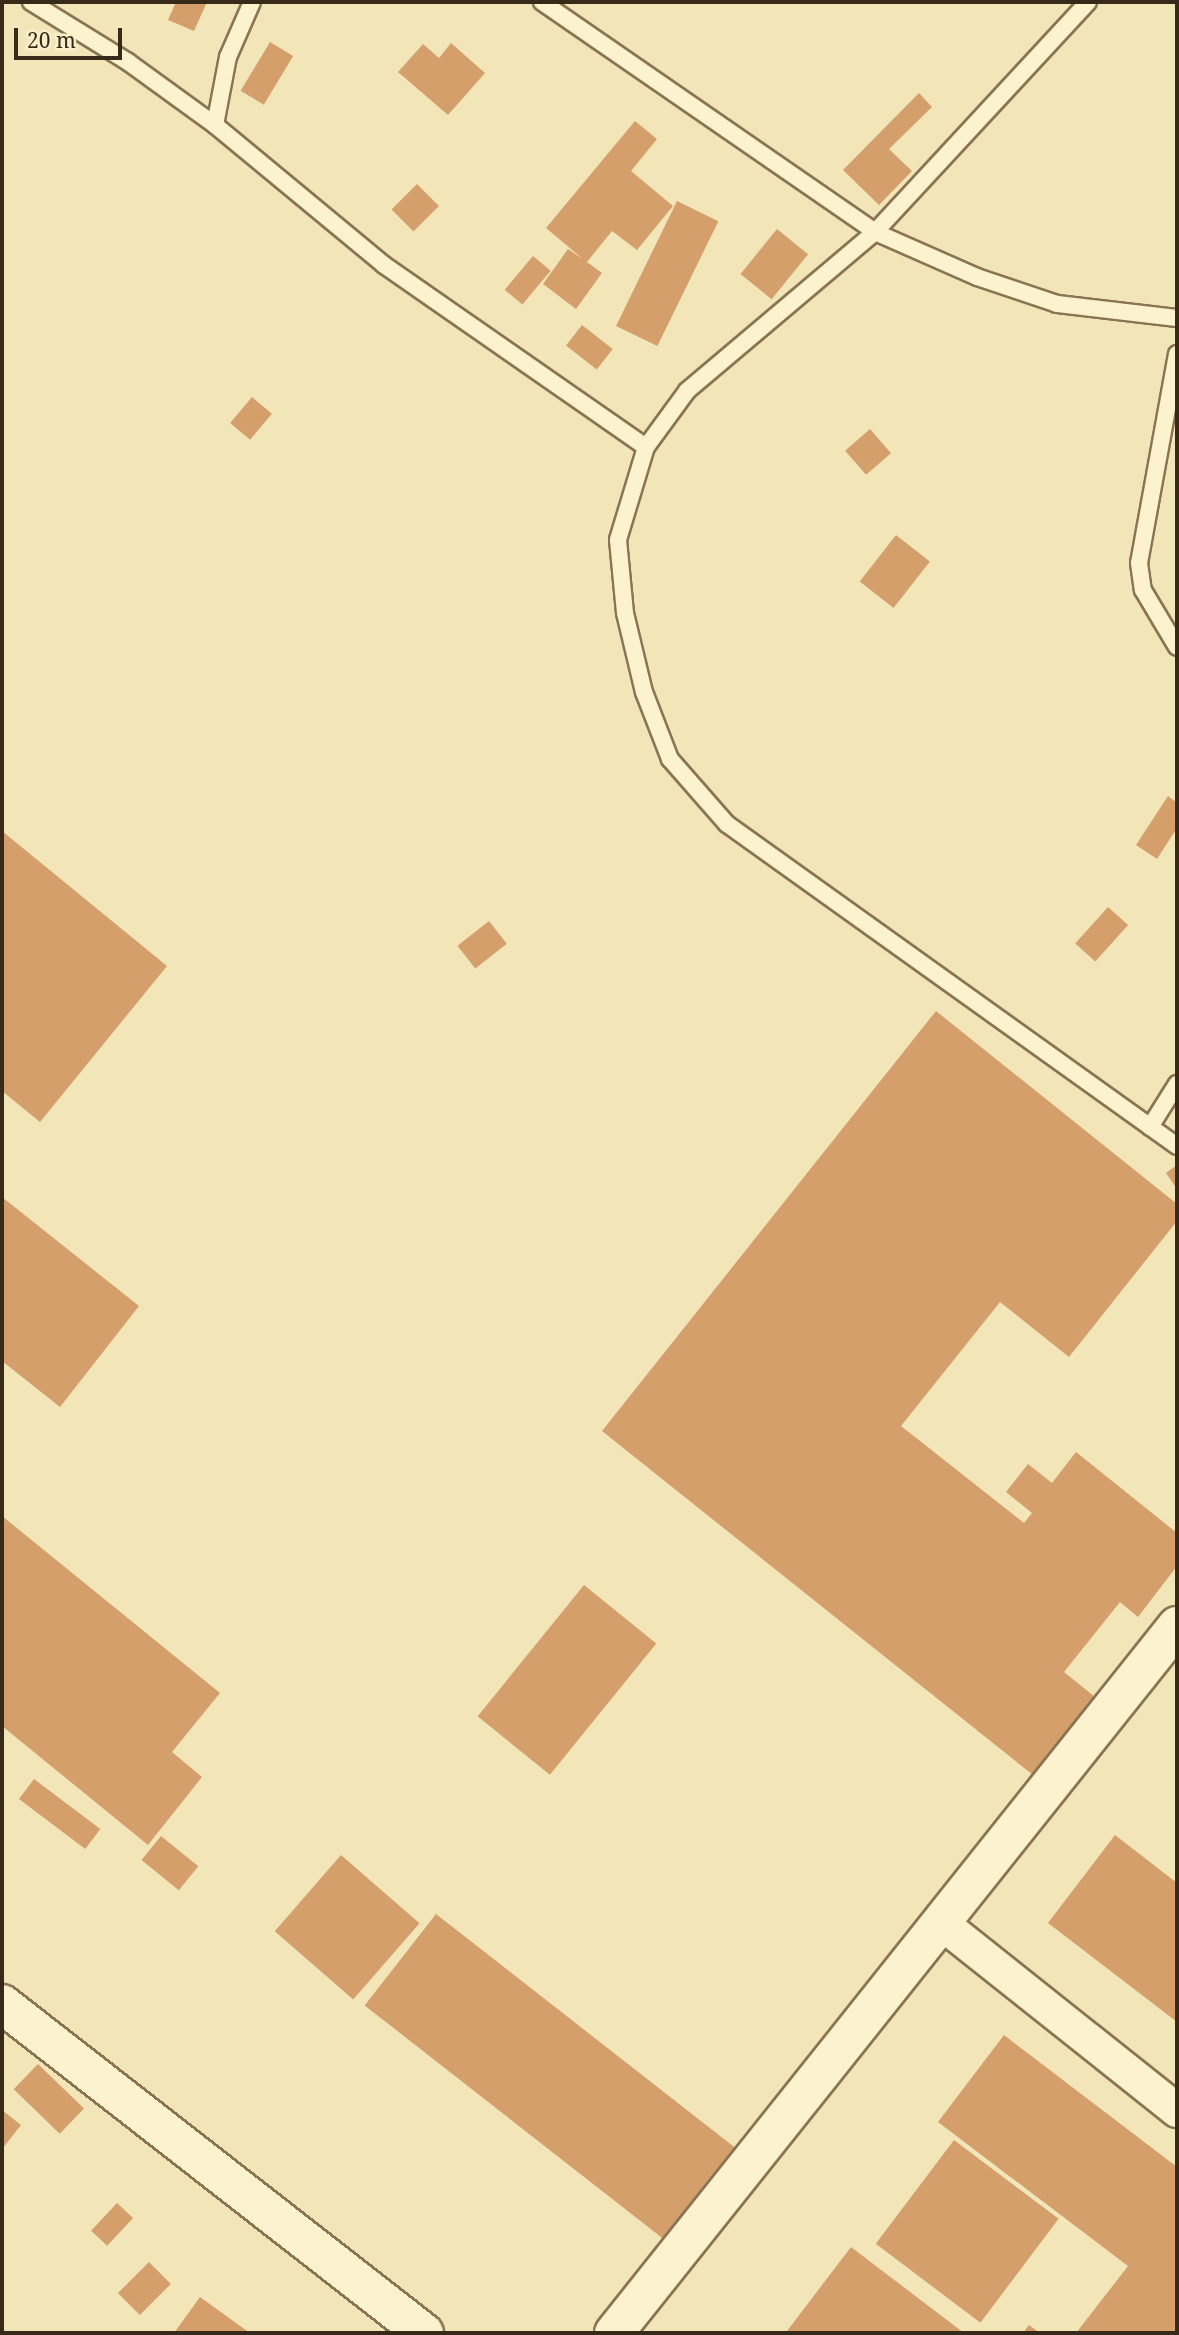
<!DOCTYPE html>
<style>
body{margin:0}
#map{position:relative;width:1179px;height:2335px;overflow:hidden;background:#f2e6b9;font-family:"Noto Serif",serif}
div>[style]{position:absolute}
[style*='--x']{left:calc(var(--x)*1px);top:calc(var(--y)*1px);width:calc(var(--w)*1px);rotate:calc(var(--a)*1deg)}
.building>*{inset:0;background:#d49f6b;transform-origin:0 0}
.roads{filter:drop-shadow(2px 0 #8a7452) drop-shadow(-2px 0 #8a7452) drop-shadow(0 2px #8a7452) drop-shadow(0 -2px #8a7452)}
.service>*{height:16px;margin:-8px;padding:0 8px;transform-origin:8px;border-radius:8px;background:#fcf2cd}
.minor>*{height:33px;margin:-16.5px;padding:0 16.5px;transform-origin:16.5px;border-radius:16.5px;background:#fcf2cd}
.tertiary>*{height:38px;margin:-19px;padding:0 19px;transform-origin:19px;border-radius:19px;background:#fcf2cd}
span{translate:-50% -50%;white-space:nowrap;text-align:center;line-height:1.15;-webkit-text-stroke:5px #f9efc9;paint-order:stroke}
.frame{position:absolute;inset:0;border:4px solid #372a19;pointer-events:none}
.scale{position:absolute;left:14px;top:28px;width:108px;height:32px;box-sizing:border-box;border:4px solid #372a19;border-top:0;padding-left:9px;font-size:21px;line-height:24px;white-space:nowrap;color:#372a19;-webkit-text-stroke:5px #f9efc9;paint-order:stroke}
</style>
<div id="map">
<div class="building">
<i style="clip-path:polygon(176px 2px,207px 2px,194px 31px,168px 20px)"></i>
<i style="left:270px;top:42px;width:27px;height:57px;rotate:31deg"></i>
<i style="clip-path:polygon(451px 43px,485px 73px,448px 115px,398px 72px,423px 44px,439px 58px)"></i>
<i style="clip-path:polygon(919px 93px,932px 107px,889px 149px,912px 171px,879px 205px,843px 170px)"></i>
<i style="clip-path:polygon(635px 121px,657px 139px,631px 171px,673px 206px,637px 250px,612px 231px,587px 262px,602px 273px,576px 309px,543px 284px,568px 249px,583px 259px,546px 228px)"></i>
<i style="left:417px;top:184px;width:31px;height:36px;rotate:45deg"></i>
<i style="left:677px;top:201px;width:46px;height:139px;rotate:26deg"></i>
<i style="left:777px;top:229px;width:40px;height:58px;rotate:39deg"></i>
<i style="left:533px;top:256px;width:23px;height:44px;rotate:40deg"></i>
<i style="left:582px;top:325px;width:39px;height:26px;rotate:38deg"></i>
<i style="left:252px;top:397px;width:26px;height:34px;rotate:40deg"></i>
<i style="left:870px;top:429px;width:32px;height:33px;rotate:49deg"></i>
<i style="left:896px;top:535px;width:43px;height:59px;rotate:38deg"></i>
<i style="clip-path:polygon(1168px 796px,1177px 803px,1177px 828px,1157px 859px,1136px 845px)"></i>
<i style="clip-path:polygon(2px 831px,167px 966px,40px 1122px,2px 1091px)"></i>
<i style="left:1108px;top:907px;width:27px;height:49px;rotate:42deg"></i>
<i style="left:489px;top:921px;width:29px;height:40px;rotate:52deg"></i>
<i style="clip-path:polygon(936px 1011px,1177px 1204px,1177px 1221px,1069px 1357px,1000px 1302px,901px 1426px,1024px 1523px,1032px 1513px,1006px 1492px,1028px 1464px,1052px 1483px,1076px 1452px,1177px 1533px,1177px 1566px,1138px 1617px,1120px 1602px,1064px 1672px,1095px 1697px,1033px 1775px,602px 1431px)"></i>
<i style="clip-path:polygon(1177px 1165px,1177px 1189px,1166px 1173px)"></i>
<i style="clip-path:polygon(2px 1197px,139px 1306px,60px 1407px,2px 1361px)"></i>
<i style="clip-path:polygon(2px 1516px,220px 1693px,172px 1752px,202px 1777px,148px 1845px,2px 1726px)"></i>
<i style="left:584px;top:1585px;width:93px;height:169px;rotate:39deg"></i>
<i style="left:34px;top:1779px;width:83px;height:25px;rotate:37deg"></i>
<i style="clip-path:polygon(1115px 1835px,1177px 1883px,1177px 2022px,1048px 1923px)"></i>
<i style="left:161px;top:1836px;width:48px;height:31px;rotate:39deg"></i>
<i style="left:341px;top:1855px;width:104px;height:101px;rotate:41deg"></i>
<i style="left:436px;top:1914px;width:385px;height:116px;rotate:38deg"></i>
<i style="clip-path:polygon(1004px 2035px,1177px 2167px,1177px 2333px,1076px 2333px,1128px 2266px,938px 2122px)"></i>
<i style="left:38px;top:2064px;width:64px;height:35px;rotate:44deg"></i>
<i style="clip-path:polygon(2px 2110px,21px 2125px,2px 2149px)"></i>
<i style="left:954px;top:2140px;width:131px;height:130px;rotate:37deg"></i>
<i style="left:117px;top:2203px;width:22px;height:38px;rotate:43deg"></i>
<i style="clip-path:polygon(851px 2247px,964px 2333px,790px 2333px,787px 2331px)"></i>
<i style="left:149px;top:2262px;width:31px;height:44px;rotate:45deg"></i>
<i style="clip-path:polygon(200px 2297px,250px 2333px,174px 2333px)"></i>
<i style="clip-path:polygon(1029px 2325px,1040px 2333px,1023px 2333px)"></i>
</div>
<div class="roads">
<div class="service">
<i style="--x:31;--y:2;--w:114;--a:31.7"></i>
<i style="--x:128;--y:62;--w:107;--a:35.9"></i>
<i style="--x:215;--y:125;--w:219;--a:39.6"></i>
<i style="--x:384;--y:265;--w:319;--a:34.8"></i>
<i style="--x:542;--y:2;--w:405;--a:34.6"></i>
<i style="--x:875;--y:232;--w:111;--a:23.8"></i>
<i style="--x:977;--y:277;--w:84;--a:18.6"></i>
<i style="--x:1057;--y:304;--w:121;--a:6.7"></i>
<i style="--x:1088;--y:2;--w:313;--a:132.8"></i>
<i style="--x:875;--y:232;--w:246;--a:139.8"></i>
<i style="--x:687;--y:391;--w:69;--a:126.2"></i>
<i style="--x:646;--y:447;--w:97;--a:106.8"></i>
<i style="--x:618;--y:540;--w:73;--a:84.5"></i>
<i style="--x:625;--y:613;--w:81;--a:76.5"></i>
<i style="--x:644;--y:692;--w:72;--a:68.8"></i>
<i style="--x:670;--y:759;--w:86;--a:48.8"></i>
<i style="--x:727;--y:824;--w:553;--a:35.59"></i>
<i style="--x:215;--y:125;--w:69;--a:-79.2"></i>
<i style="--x:228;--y:57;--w:60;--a:-66.4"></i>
<i style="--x:1177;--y:354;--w:212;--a:100.3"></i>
<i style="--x:1139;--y:563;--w:27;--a:82"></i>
<i style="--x:1143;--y:590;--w:66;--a:59.2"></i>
<i style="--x:1150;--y:1127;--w:51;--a:-57.9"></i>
</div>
<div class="minor">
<i style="--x:939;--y:1921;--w:304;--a:38.5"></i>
</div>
<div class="tertiary">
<i style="--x:2;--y:2004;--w:535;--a:37.94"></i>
<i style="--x:614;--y:2333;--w:904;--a:-51.47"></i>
</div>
</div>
<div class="frame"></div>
<div class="scale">20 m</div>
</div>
